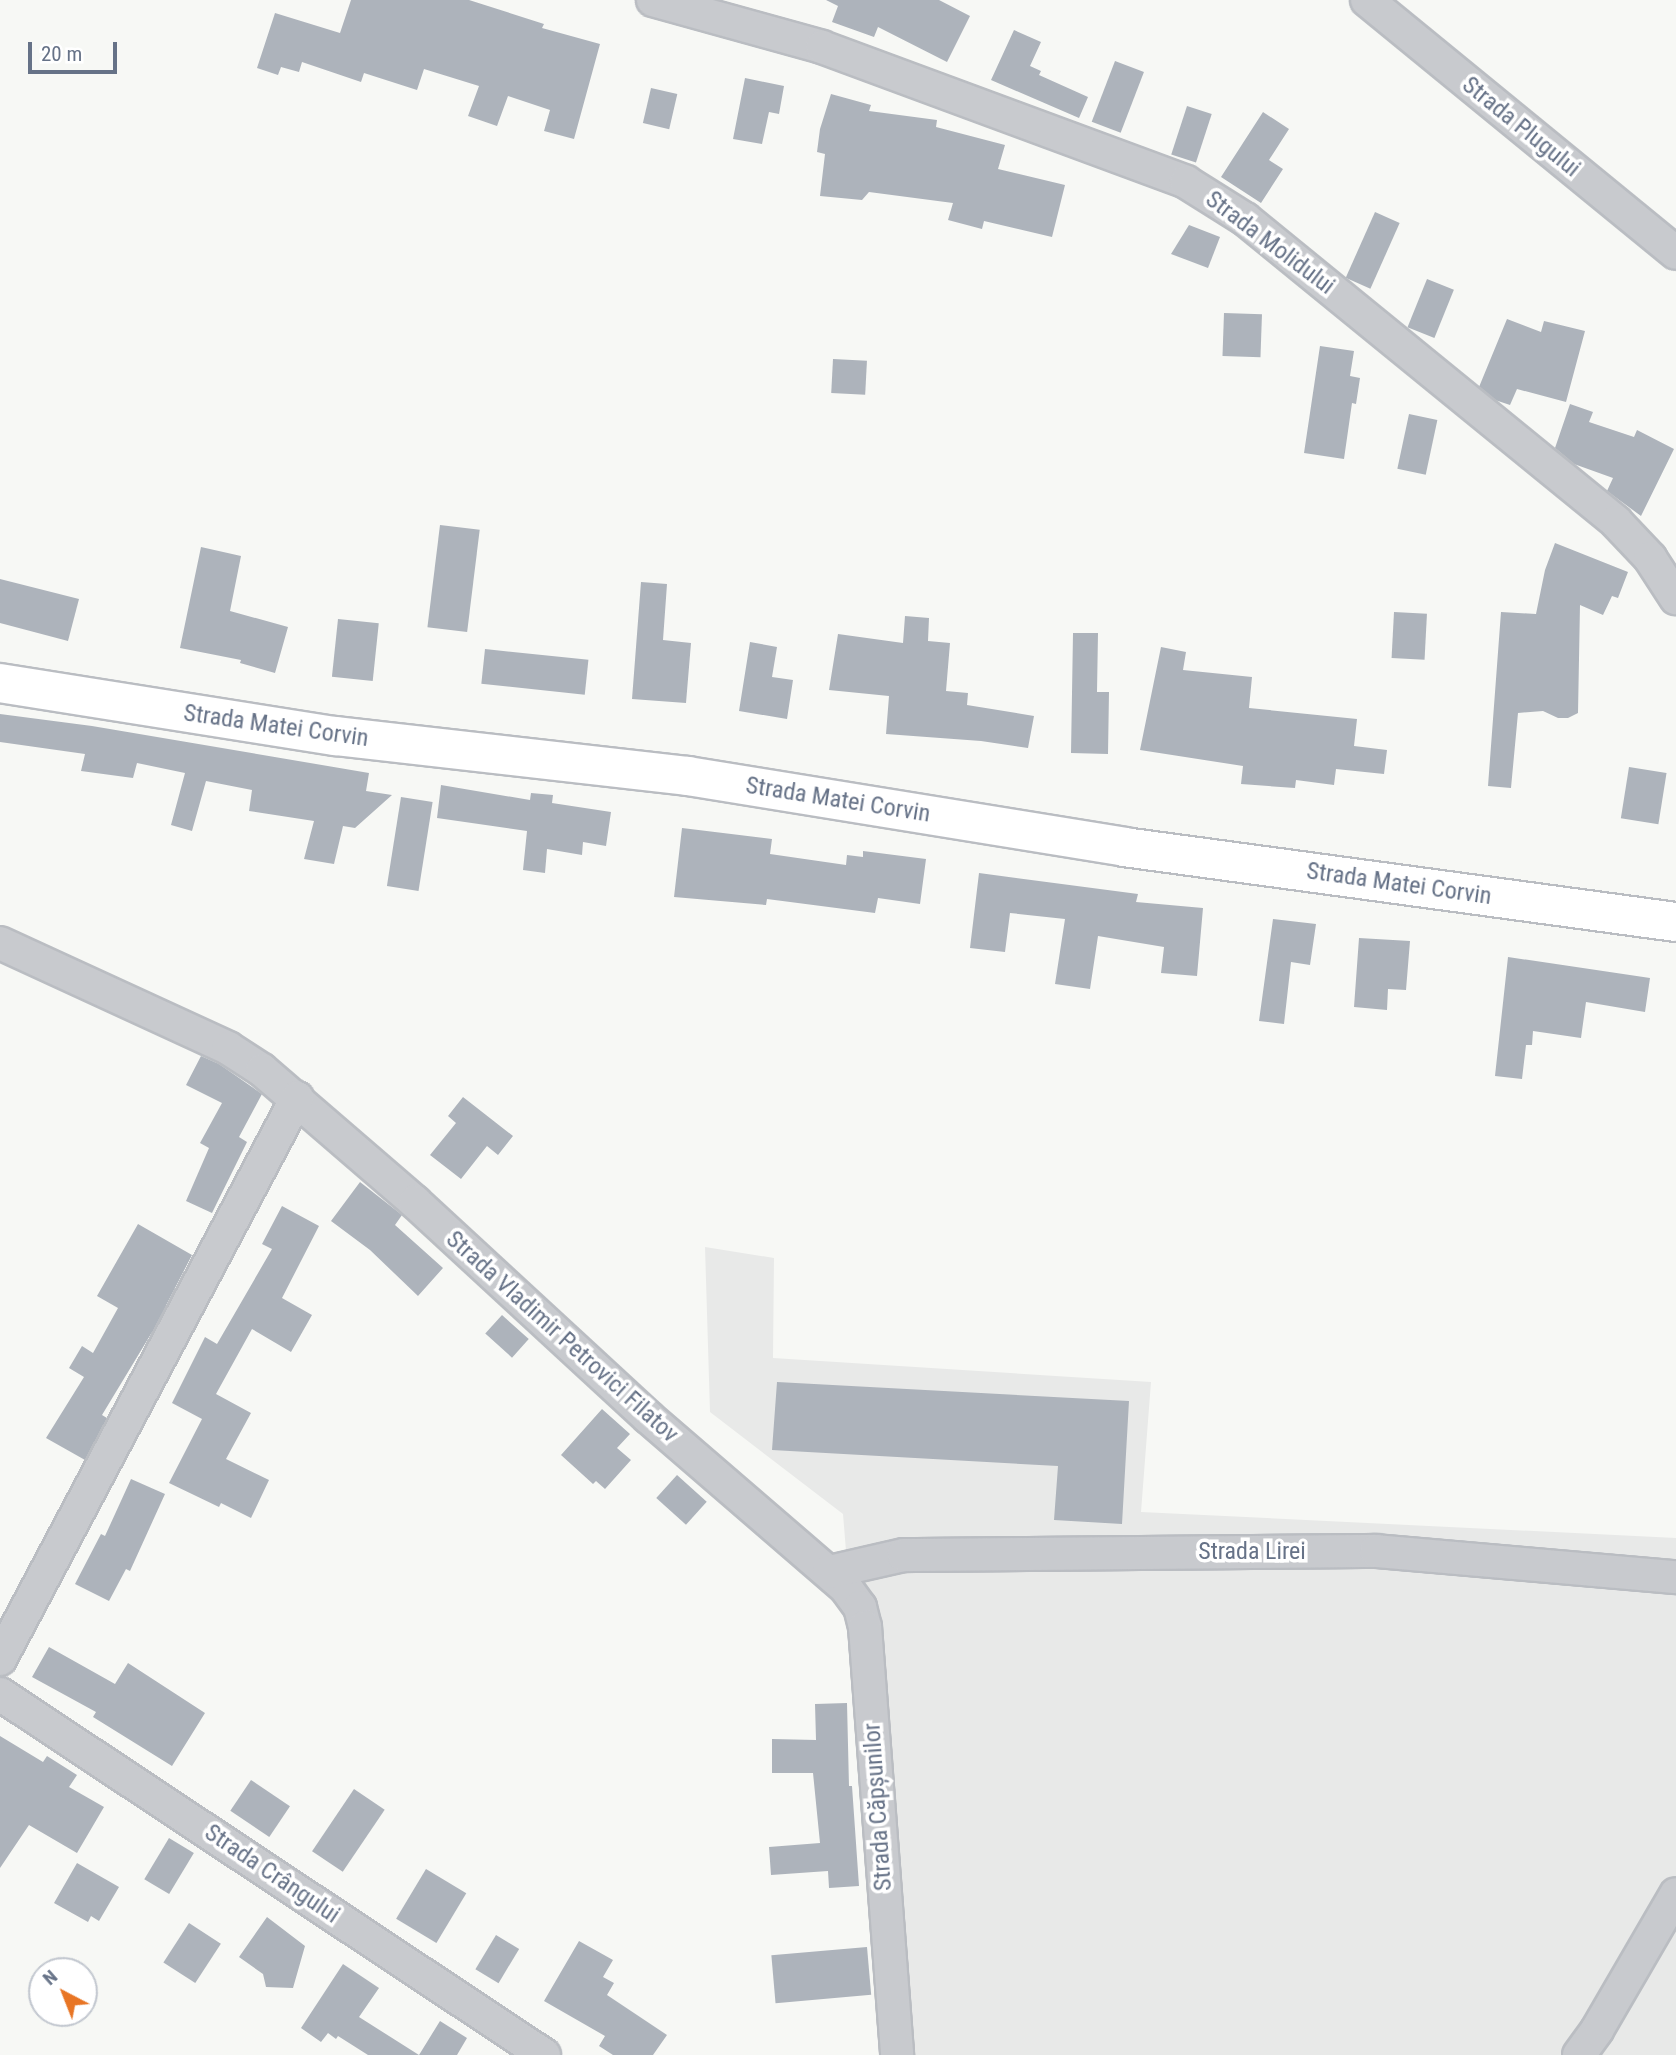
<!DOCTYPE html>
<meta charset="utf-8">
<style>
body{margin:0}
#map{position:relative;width:1676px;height:2055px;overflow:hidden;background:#f7f8f5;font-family:"Roboto Condensed",sans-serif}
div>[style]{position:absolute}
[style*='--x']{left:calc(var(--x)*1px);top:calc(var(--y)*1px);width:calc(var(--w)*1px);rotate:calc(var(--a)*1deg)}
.built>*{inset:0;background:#e8e9e8}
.building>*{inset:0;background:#adb3bb;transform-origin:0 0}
.roads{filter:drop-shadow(2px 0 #babdc2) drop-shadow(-2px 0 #babdc2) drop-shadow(0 2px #babdc2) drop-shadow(0 -2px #babdc2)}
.street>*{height:32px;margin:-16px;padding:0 16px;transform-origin:16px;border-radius:16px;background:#c8cace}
.primary>*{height:38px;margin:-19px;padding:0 19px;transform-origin:19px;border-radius:19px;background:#fff}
span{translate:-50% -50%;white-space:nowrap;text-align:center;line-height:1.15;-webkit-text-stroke:7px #fff;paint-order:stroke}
.street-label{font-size:24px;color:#667287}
.north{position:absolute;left:28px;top:1957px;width:70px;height:70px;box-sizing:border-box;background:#fff;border:2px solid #c2c7cf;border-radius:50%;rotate:318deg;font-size:19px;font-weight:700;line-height:28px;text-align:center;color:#667287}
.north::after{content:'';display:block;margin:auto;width:24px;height:32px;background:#e87524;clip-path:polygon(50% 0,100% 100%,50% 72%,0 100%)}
.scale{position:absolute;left:28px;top:42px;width:89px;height:32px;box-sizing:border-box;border:4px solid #667287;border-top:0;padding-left:9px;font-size:21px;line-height:24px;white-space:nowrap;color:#667287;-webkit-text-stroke:5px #fff;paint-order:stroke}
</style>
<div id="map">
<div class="built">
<i style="clip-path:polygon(705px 1247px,774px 1258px,773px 1358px,1151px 1382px,1141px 1512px,1676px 1538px,1676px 2055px,887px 2055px,843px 1514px,710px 1412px)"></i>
</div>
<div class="building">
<i style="clip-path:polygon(351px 0,469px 0,544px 24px,542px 28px,600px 44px,574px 139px,544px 131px,550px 110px,508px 96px,497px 126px,468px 116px,479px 86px,424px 69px,417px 90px,364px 73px,361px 82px,302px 62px,299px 72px,281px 67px,278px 75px,257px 68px,275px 13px,340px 33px)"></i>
<i style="clip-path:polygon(826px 0,939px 0,970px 16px,947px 62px,878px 27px,874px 37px,832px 22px,838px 6px)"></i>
<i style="clip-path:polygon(1014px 30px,1041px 42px,1030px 66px,1041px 71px,1039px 75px,1088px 97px,1079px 118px,991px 80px)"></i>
<i style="left:1115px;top:61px;width:31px;height:65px;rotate:21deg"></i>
<i style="clip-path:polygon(745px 78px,784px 86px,779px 114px,769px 112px,762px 144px,733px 139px)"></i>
<i style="left:651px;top:88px;width:27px;height:36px;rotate:13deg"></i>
<i style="clip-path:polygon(831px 94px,871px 105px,869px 111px,937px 120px,936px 127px,1005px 145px,998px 169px,1065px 185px,1052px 237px,984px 221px,982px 229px,948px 220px,953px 203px,869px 192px,862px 200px,820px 196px,825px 154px,817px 152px,820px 129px)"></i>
<i style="left:1187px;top:106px;width:26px;height:51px;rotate:18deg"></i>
<i style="clip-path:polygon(1263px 112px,1289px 129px,1269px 160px,1283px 169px,1261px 203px,1221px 177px)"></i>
<i style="left:1375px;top:212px;width:27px;height:72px;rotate:24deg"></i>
<i style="clip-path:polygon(1189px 225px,1220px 237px,1208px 268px,1171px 254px)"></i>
<i style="left:1427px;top:279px;width:29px;height:52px;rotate:22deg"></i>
<i style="left:1224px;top:313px;width:38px;height:43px;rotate:2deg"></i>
<i style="clip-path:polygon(1507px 319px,1541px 332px,1544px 321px,1585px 331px,1566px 402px,1517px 389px,1510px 405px,1495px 400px,1479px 387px)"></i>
<i style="clip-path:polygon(1320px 346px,1354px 351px,1350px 376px,1360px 378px,1356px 404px,1352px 403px,1344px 459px,1304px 453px)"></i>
<i style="left:833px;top:359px;width:34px;height:34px;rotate:3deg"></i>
<i style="clip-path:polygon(1570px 404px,1593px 412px,1589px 422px,1634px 437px,1637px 430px,1674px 449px,1641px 516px,1607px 491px,1613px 478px,1574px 464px,1555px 448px)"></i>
<i style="left:1409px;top:414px;width:29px;height:56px;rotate:12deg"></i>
<i style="left:440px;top:525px;width:40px;height:103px;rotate:7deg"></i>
<i style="clip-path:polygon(1555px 543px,1628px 572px,1618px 598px,1612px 596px,1603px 615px,1580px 605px,1578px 713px,1568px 718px,1558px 718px,1543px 711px,1518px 713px,1511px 788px,1488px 786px,1501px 612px,1536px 614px,1545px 570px)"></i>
<i style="clip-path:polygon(201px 547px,241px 556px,230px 611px,288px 627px,275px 673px,240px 663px,241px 660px,180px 648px)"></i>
<i style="clip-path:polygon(0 579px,79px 599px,68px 641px,0 623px)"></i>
<i style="clip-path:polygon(641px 582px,667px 584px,663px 640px,691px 643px,686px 703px,632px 699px)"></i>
<i style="left:1394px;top:612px;width:33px;height:46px;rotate:3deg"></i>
<i style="clip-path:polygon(905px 616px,929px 618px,928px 641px,950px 643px,946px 691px,968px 693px,967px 705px,1034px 716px,1028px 748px,981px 741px,886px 734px,889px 696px,829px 690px,838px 634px,903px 643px)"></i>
<i style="left:338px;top:619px;width:41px;height:58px;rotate:6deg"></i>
<i style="clip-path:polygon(1073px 633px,1098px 633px,1097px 692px,1109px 692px,1108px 754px,1071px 753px)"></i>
<i style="clip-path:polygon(750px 642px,777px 647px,772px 677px,793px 680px,787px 719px,739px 711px)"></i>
<i style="clip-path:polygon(1161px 647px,1186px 652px,1183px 670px,1252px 677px,1249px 708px,1357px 719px,1354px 746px,1387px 750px,1384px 774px,1336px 769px,1334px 785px,1296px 780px,1295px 788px,1241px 784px,1243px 766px,1140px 750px)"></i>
<i style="left:485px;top:649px;width:104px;height:35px;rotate:6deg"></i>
<i style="clip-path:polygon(0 714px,92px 726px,369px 773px,366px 791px,392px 795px,355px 828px,343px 826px,334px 864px,304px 859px,314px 821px,249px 811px,252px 790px,206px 781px,192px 831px,171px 825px,185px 773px,137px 763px,133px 778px,81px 771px,85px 754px,0 742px)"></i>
<i style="left:1629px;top:767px;width:38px;height:52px;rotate:9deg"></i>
<i style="clip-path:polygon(441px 785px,530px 800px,531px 793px,553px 795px,552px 803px,611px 812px,606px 846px,583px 842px,582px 855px,547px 849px,545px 873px,523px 870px,527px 831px,437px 818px)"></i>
<i style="left:401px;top:797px;width:32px;height:90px;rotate:9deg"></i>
<i style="clip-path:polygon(682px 828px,772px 839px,770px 854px,846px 865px,847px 855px,863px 857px,863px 851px,926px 859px,920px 904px,878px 898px,875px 913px,767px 899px,766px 905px,674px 897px)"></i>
<i style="clip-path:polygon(979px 873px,1138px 894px,1136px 902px,1203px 908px,1197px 976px,1161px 973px,1164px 947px,1098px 936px,1090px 989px,1055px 984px,1065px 919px,1010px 913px,1005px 952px,970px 948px)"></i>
<i style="clip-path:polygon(1273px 919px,1316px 924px,1310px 965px,1291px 962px,1284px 1024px,1259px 1021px)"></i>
<i style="clip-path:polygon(1359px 938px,1410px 941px,1406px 990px,1388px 989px,1387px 1010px,1354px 1007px)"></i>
<i style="clip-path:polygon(1508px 957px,1650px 978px,1645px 1012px,1586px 1002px,1581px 1038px,1533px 1031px,1532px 1045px,1526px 1045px,1522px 1079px,1495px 1076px)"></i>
<i style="clip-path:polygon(201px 1056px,219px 1064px,262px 1094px,239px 1137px,247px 1142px,212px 1213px,186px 1201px,209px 1148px,200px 1143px,222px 1103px,186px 1085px)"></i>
<i style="clip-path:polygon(463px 1097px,513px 1136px,498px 1155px,487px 1146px,461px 1179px,430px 1155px,456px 1123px,448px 1116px)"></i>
<i style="clip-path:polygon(360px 1182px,402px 1215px,395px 1225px,443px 1268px,418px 1296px,370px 1250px,331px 1221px)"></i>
<i style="clip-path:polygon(282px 1206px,319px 1226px,282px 1298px,312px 1315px,291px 1352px,252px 1329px,216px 1394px,251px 1413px,226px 1459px,269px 1480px,251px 1518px,221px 1503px,219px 1507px,169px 1483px,202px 1419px,172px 1403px,205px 1337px,217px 1344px,272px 1249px,262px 1244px)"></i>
<i style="clip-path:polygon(138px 1224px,192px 1255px,154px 1329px,102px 1415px,107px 1418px,85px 1460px,46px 1438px,84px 1377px,69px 1368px,82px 1346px,93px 1353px,118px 1308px,97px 1296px)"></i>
<i style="left:502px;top:1315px;width:36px;height:25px;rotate:42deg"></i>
<i style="clip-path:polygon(777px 1382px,1129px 1401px,1122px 1524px,1054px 1520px,1058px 1466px,772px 1450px)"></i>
<i style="clip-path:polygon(602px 1409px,630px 1434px,617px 1448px,631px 1460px,605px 1489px,596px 1481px,593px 1484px,561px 1455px)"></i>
<i style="left:677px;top:1475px;width:40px;height:31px;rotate:42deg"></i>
<i style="clip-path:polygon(131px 1479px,165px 1494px,130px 1571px,126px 1569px,109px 1601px,75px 1584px,101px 1534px,105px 1536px)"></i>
<i style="clip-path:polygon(49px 1647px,115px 1684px,128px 1663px,205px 1713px,172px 1766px,93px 1717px,96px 1712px,32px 1677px)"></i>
<i style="clip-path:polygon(847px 1703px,849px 1786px,852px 1786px,859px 1886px,829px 1888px,828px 1871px,771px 1875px,769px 1847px,820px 1843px,813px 1773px,772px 1773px,772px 1739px,816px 1740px,815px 1704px)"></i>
<i style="clip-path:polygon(0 1736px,43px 1762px,47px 1756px,77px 1775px,69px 1787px,104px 1807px,77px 1853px,29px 1825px,0 1868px)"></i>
<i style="left:251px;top:1780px;width:47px;height:37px;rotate:34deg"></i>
<i style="left:354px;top:1789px;width:37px;height:75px;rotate:34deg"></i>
<i style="left:169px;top:1838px;width:29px;height:48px;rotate:31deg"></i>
<i style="clip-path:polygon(77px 1863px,119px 1887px,99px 1921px,91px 1916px,88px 1922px,54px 1903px)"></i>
<i style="left:426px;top:1869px;width:47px;height:58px;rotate:31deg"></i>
<i style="clip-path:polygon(267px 1917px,305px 1946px,293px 1988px,266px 1987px,263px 1974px,239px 1957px)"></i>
<i style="left:189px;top:1923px;width:38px;height:47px;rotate:33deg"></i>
<i style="left:496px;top:1935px;width:27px;height:40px;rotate:31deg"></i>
<i style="clip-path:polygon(579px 1941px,613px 1960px,603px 1977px,614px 1983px,607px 1995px,667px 2035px,653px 2055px,613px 2055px,599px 2046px,605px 2036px,544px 2001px)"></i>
<i style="left:867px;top:1947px;width:48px;height:96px;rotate:85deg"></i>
<i style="clip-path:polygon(343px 1964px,379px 1988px,359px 2017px,419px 2055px,440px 2021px,467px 2038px,457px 2055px,368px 2055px,338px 2036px,336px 2039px,328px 2033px,321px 2042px,301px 2028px)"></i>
</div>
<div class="roads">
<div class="street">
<i style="--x:653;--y:0;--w:175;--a:15.5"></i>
<i style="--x:822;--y:47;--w:388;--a:20.3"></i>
<i style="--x:1186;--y:182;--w:70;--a:32.1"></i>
<i style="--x:1245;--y:219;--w:479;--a:39.2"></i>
<i style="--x:1616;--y:522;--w:50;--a:46.6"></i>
<i style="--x:1650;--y:558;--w:48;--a:57"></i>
<i style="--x:1367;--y:0;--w:399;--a:39.3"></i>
<i style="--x:0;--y:943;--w:251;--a:24.7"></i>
<i style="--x:228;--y:1048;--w:40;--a:32.9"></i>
<i style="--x:262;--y:1070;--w:202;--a:40.8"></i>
<i style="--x:415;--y:1202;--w:317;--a:42.7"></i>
<i style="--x:648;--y:1417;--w:262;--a:40.8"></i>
<i style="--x:846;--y:1588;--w:24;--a:54"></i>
<i style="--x:860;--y:1607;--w:21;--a:76"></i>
<i style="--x:865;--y:1627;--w:429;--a:85.7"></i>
<i style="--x:829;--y:1572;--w:77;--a:-12.8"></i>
<i style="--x:904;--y:1555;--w:472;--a:-0.5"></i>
<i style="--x:1376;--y:1551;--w:301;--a:5"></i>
<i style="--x:0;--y:1659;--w:635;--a:-62.1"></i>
<i style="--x:0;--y:1694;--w:653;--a:33.57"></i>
<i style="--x:1579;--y:2055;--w:31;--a:-54"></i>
<i style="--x:1597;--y:2030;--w:157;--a:-59.8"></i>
</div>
<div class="primary">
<i style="--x:0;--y:683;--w:340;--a:9"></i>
<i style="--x:336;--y:736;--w:354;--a:6.5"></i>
<i style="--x:688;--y:776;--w:442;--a:9.2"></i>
<i style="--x:1124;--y:847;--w:557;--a:7.74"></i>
</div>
</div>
<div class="street-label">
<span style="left:1521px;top:127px;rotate:39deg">Strada Plugului</span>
<span style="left:1270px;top:243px;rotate:37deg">Strada Molidului</span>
<span style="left:276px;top:726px;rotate:8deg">Strada Matei Corvin</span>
<span style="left:838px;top:800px;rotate:9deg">Strada Matei Corvin</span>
<span style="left:1399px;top:884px;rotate:8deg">Strada Matei Corvin</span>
<span style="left:562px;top:1337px;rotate:42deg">Strada Vladimir Petrovici Filatov</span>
<span style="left:1252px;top:1552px">Strada Lirei</span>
<span style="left:878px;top:1807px;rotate:-94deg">Strada Căpșunilor</span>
<span style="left:272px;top:1874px;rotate:34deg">Strada Crângului</span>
</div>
<div class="north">N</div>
<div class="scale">20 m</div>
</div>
